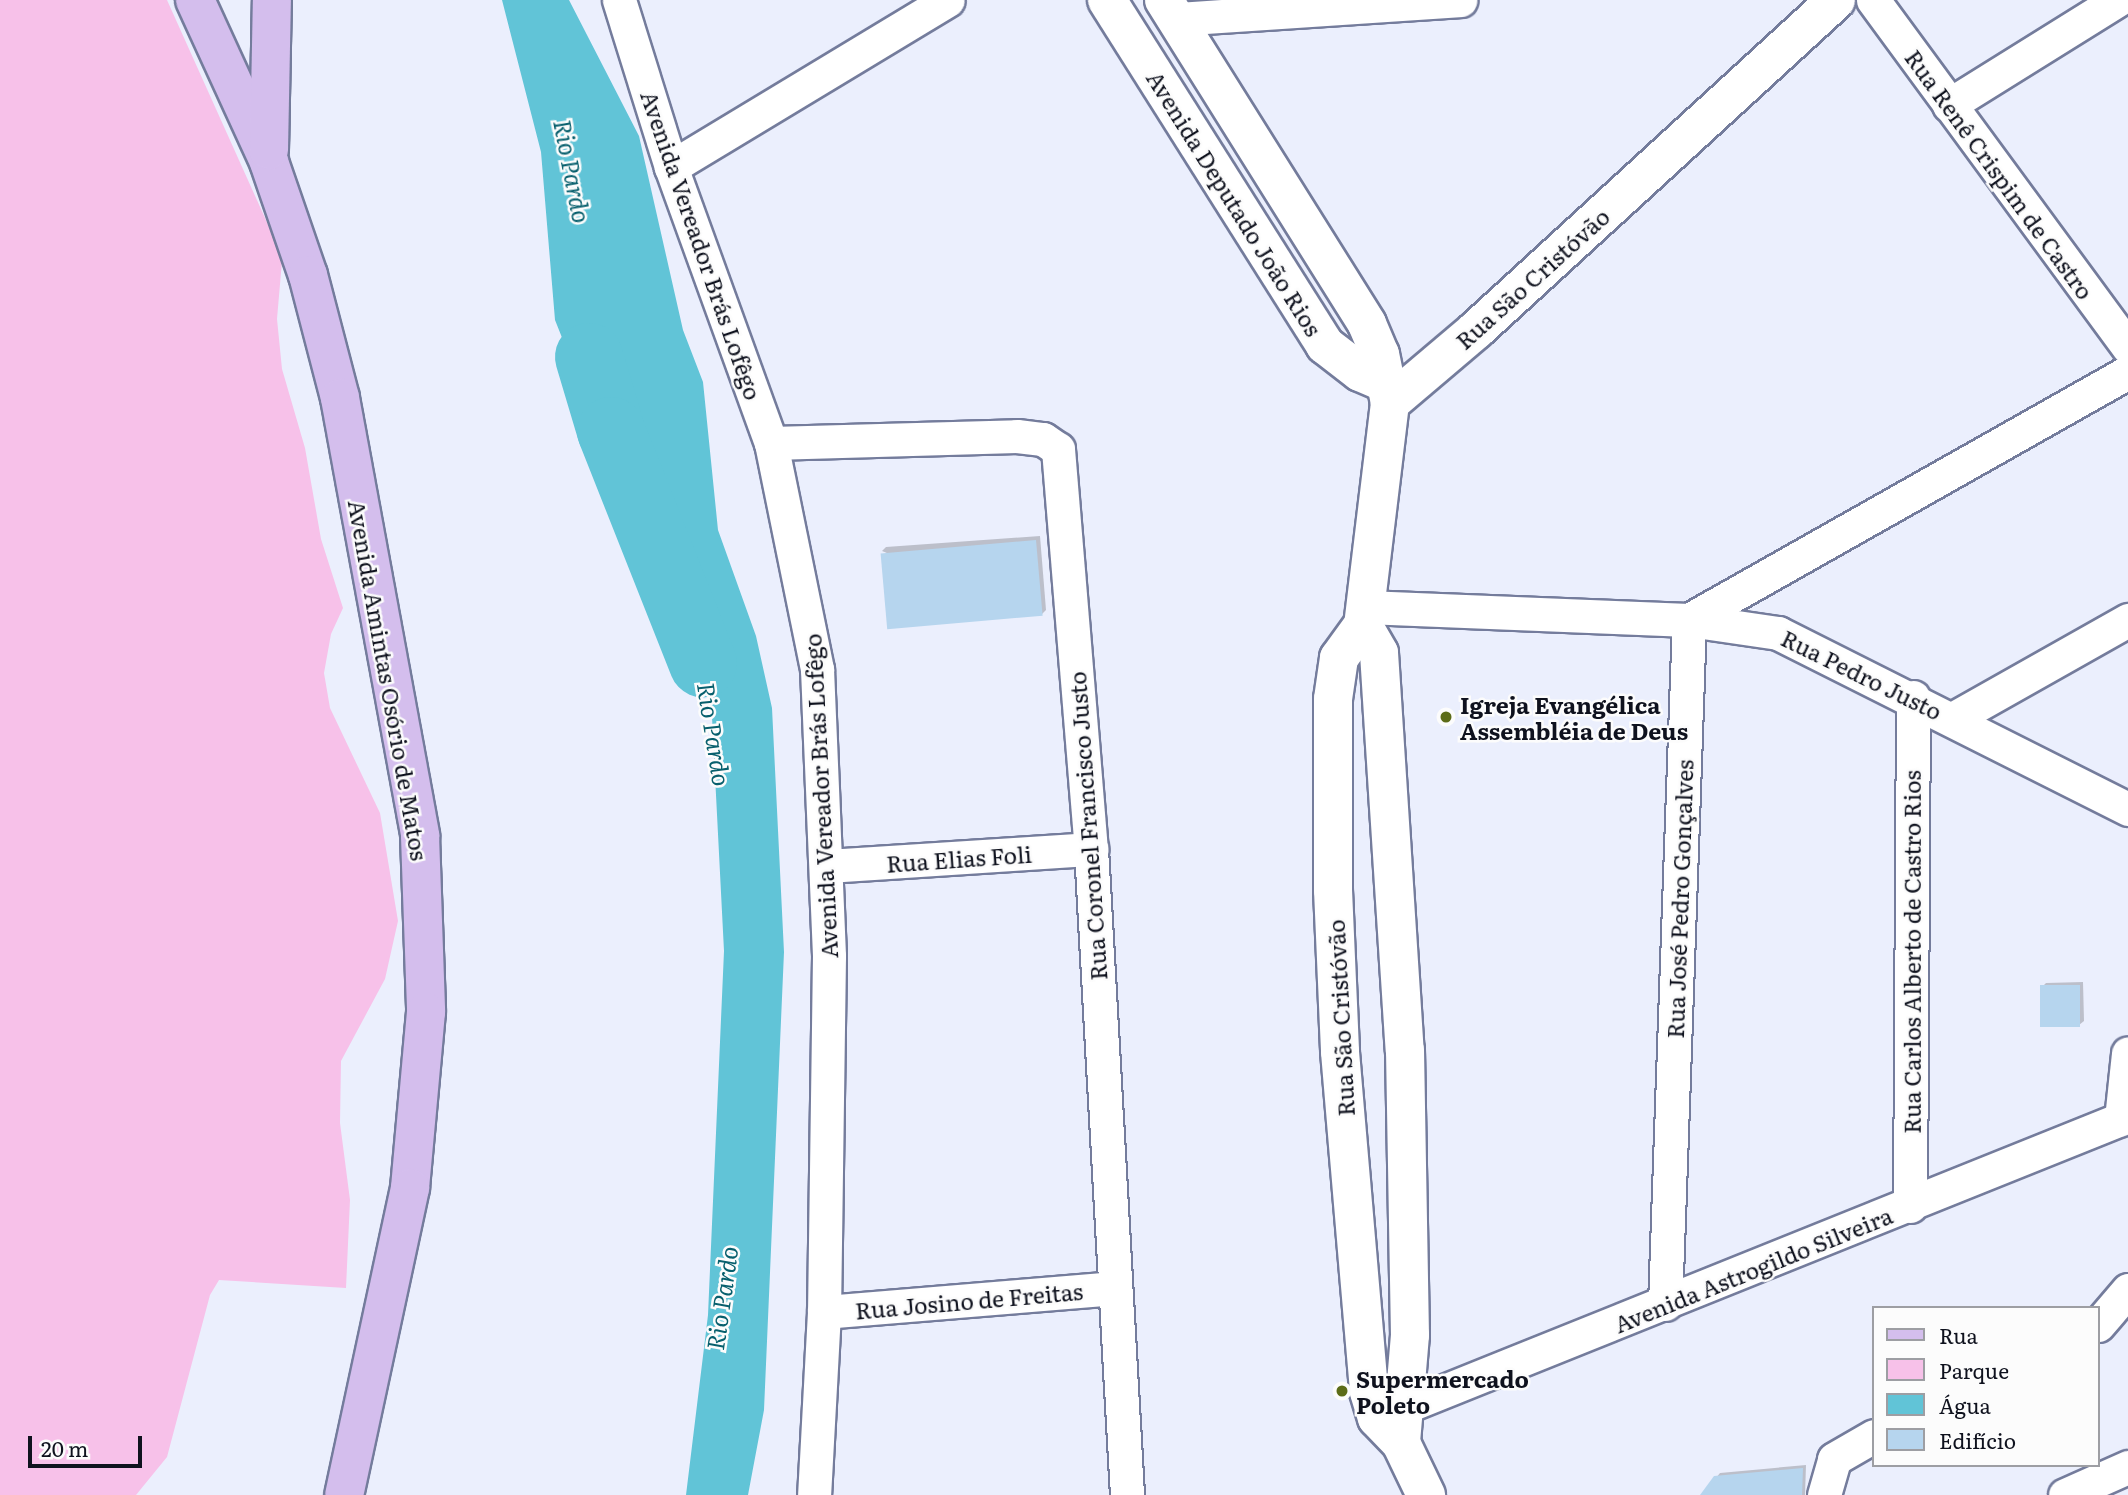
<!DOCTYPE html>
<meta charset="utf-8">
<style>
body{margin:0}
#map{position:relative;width:2128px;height:1495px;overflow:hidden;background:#ebeffd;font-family:Literata,serif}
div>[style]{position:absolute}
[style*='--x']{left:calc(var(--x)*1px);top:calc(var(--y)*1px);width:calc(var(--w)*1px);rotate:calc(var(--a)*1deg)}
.green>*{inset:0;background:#f7c1e9}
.water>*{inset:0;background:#61c4d7}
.shadow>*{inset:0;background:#0003}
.river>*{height:68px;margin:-34px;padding:0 34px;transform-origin:34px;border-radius:34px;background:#61c4d7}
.building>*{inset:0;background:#b6d5ee;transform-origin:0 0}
.roads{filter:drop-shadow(2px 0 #747c9c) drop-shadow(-2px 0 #747c9c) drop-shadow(0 2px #747c9c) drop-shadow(0 -2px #747c9c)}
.minor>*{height:33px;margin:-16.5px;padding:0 16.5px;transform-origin:16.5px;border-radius:16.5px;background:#fff}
.tertiary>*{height:38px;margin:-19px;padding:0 19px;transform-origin:19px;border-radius:19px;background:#fff}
.secondary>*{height:38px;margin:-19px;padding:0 19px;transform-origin:19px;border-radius:19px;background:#fff}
.primary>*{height:38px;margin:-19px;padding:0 19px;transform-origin:19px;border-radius:19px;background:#d4beed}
.dots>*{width:19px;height:19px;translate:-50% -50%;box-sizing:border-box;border:4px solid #fcfcfc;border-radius:50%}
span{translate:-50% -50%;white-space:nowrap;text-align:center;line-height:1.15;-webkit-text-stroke:5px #fcfcfc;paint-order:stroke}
.street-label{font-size:23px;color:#0f121e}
.poi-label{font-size:23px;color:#0f121e;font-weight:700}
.left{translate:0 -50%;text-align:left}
.water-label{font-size:24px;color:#075f6d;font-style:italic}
.legend{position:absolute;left:1872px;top:1306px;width:228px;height:161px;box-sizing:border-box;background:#fcfcfc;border:2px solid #9d9ea3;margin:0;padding:9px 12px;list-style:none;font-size:21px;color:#0f121e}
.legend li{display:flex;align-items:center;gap:14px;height:35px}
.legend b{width:35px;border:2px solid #9d9ea3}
.scale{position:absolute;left:28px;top:1436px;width:114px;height:32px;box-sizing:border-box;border:4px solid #0f121e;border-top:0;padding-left:9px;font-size:21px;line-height:24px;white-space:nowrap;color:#0f121e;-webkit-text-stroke:5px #fcfcfc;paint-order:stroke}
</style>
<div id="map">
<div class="green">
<i style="clip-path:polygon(0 0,167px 0,274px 238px,282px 261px,277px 319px,282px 369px,305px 448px,321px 539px,343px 608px,331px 634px,324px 673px,330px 708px,380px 813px,398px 921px,385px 979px,341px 1061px,340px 1123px,350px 1200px,346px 1288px,219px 1280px,210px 1295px,167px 1457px,136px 1495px,0 1495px)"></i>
</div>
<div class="water">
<i style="clip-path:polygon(502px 0,569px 0,639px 136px,683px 330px,703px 382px,718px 530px,756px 636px,772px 708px,784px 952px,764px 1410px,748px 1495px,686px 1495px,708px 1315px,724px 951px,712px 717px,699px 653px,634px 476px,580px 383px,555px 320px,541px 152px)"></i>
</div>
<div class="shadow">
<i style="clip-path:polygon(1040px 536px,1046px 610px,1041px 615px,882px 551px,886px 547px)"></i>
<i style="clip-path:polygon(2083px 982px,2084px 1021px,2079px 1025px,2042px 987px,2046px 983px)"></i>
<i style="clip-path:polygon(1806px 1465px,1805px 1495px,1702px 1495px,1720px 1473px)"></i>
</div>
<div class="river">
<i style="--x:589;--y:357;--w:77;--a:73.4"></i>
<i style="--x:611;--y:431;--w:250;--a:68.4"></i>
</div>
<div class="building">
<i style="left:1036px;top:540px;width:76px;height:156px;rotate:85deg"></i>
<i style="left:2080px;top:985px;width:42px;height:40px;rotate:90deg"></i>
<i style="clip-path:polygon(1803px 1468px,1802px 1495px,1700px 1495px,1714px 1476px)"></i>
</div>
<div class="roads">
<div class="minor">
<i style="--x:619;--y:0;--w:175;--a:72.7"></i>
<i style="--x:671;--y:167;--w:294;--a:70.1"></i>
<i style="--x:771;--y:443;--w:231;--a:78.5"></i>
<i style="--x:817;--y:669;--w:287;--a:87.6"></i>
<i style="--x:829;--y:956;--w:356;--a:90.8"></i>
<i style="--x:824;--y:1312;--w:183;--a:93.1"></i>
<i style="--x:1873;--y:0;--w:431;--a:53.7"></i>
<i style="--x:1176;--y:19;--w:285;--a:-3.8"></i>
<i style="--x:1949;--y:105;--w:199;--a:-31.9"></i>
<i style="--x:671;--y:167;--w:323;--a:-31.1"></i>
<i style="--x:771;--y:443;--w:246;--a:-1.6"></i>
<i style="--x:1017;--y:436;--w:26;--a:7"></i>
<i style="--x:1043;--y:439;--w:18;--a:34"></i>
<i style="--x:1058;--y:449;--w:401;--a:85.3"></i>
<i style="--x:1091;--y:849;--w:647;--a:86.81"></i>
<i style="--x:1365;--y:607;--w:324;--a:2.3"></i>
<i style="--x:1689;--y:620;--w:90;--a:8.3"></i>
<i style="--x:1778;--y:633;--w:392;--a:26.7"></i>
<i style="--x:1954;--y:718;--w:200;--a:-29.4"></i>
<i style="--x:828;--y:866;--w:264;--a:-3.7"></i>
<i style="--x:2121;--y:1119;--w:66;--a:-83.9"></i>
<i style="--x:1910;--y:1206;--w:509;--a:-89.66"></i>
<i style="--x:1665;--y:1304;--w:684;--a:-87.99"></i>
<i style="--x:1689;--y:620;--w:504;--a:-29.46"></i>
<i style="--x:824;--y:1312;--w:291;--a:-4.7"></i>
<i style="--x:2098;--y:1325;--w:46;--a:-49.4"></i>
<i style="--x:1382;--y:1416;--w:804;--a:-21.91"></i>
<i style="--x:1824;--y:1495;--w:37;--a:-74"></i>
<i style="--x:1834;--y:1459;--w:46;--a:-29.9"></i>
<i style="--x:2065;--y:1495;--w:69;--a:-24"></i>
</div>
<div class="tertiary">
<i style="--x:1390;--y:403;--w:113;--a:-40.3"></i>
<i style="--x:1476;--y:330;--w:488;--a:-42.5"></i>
</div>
<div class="secondary">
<i style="--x:1107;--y:0;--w:408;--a:57.7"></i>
<i style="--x:1325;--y:345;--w:44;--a:37.6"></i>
<i style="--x:1360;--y:372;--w:28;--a:23"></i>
<i style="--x:1164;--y:0;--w:382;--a:57.9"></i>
<i style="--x:1367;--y:324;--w:33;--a:67"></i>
<i style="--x:1380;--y:354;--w:50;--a:78.5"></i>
<i style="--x:1390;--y:403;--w:224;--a:96.9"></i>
<i style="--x:1363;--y:625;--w:41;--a:126"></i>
<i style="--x:1339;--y:658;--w:41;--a:98.3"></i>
<i style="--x:1333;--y:699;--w:191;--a:90"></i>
<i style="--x:1333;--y:890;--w:162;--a:87.5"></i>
<i style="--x:1340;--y:1052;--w:341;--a:85.1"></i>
<i style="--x:1369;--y:1392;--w:27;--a:73"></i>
<i style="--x:1377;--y:1418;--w:35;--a:46"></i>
<i style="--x:1401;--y:1443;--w:58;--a:64.3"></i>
<i style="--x:1363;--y:625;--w:32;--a:60"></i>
<i style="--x:1379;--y:653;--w:398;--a:86.3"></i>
<i style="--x:1405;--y:1050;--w:285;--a:89"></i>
<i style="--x:1410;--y:1335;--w:108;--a:94.8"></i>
</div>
<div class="primary">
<i style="--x:195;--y:0;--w:178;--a:65.4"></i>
<i style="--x:269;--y:162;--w:120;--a:71"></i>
<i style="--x:308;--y:275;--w:127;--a:75.4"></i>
<i style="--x:340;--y:398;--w:445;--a:79.6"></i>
<i style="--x:420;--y:836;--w:176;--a:88"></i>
<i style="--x:426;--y:1012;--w:177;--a:95.2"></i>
<i style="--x:410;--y:1188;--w:314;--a:102.1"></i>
<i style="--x:269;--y:150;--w:150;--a:-88.9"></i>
</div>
</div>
<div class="dots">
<i style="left:1446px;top:717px;background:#5c6c18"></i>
<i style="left:1342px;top:1391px;background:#5c6c18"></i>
</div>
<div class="street-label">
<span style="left:2000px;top:174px;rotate:54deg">Rua Renê Crispim de Castro</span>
<span style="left:1235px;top:203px;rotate:58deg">Avenida Deputado João Rios</span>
<span style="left:702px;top:245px;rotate:71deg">Avenida Vereador Brás Lofêgo</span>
<span style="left:1532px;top:278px;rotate:-42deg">Rua São Cristóvão</span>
<span style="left:1862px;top:674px;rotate:26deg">Rua Pedro Justo</span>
<span style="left:389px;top:680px;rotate:80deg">Avenida Amintas Osório de Matos</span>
<span style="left:820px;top:796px;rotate:-93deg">Avenida Vereador Brás Lofêgo</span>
<span style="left:1087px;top:826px;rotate:-94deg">Rua Coronel Francisco Justo</span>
<span style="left:959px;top:858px;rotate:-4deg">Rua Elias Foli</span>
<span style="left:1679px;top:899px;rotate:-88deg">Rua José Pedro Gonçalves</span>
<span style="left:1911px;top:952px;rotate:-90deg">Rua Carlos Alberto de Castro Rios</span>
<span style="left:1340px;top:1018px;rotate:-93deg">Rua São Cristóvão</span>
<span style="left:1753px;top:1269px;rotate:-22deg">Avenida Astrogildo Silveira</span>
<span style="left:969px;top:1300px;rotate:-5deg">Rua Josino de Freitas</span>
</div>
<div class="poi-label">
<span class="left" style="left:1460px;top:717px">Igreja Evangélica<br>Assembléia de Deus</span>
<span class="left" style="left:1356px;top:1391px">Supermercado<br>Poleto</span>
</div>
<div class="water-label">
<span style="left:573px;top:171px;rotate:79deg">Rio Pardo</span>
<span style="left:715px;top:734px;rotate:81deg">Rio Pardo</span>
<span style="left:721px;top:1298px;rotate:-82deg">Rio Pardo</span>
</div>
<ul class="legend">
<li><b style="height:9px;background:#d4beed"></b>Rua</li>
<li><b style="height:19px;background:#f7c1e9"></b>Parque</li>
<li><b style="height:19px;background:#61c4d7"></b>Água</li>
<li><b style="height:19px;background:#b6d5ee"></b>Edifício</li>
</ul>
<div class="scale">20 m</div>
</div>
